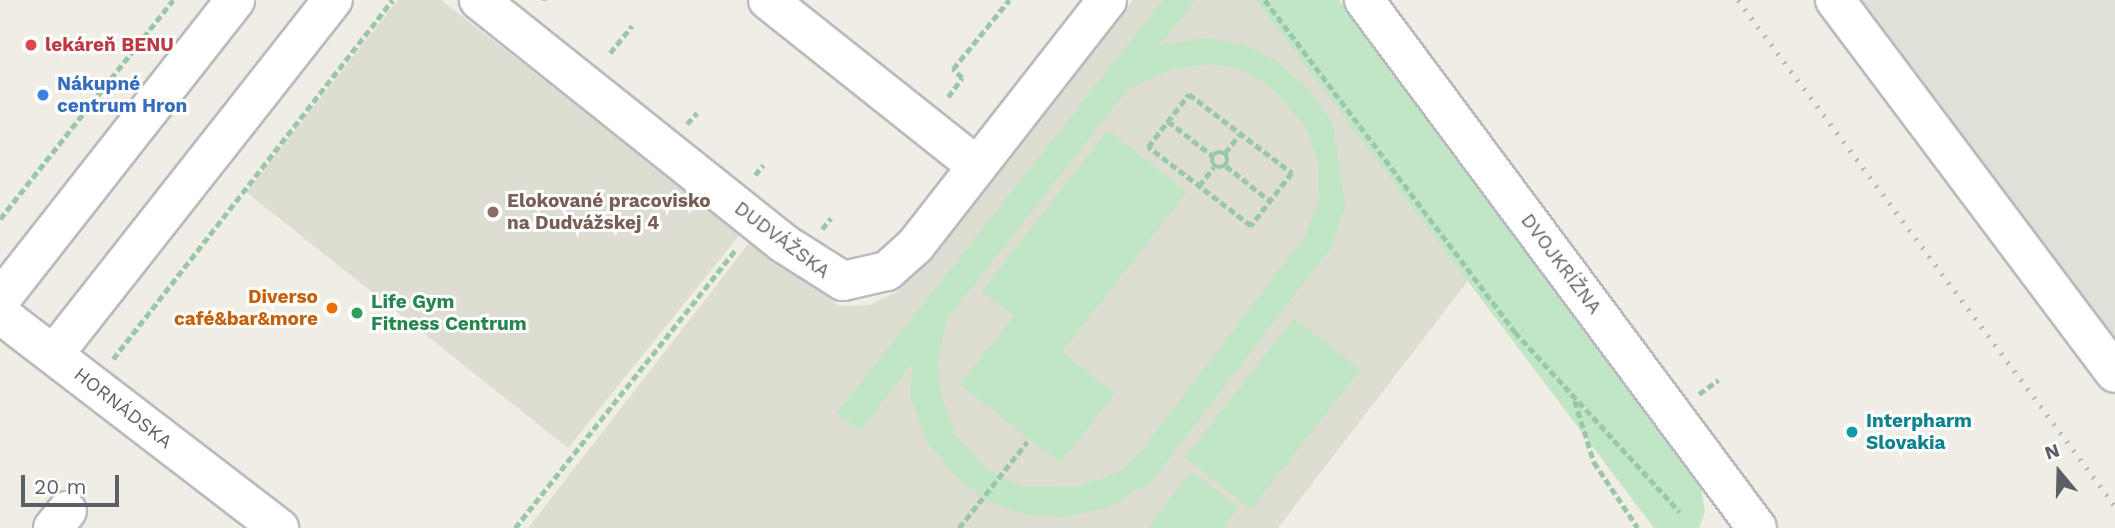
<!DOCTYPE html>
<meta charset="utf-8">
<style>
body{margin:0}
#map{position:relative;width:2115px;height:528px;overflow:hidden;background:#efede4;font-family:"Work Sans",sans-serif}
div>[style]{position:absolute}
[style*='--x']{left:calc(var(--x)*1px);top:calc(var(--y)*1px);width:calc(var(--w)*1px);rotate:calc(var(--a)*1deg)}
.industrial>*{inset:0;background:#e0dfd8}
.education>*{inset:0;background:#deddd2}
.green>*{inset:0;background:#c1e6c5;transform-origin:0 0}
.path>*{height:4.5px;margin-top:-2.25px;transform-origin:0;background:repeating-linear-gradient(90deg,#9ac7ac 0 7px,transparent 0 10.5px)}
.path>.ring{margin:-2.25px;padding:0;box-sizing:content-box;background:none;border:4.5px solid #9ac7ac;border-radius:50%}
.roads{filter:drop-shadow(2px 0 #b9bbc0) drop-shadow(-2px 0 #b9bbc0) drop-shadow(0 2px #b9bbc0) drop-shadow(0 -2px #b9bbc0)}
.minor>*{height:38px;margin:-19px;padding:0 19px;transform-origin:19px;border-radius:19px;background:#fff}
.rail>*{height:5px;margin-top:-2.5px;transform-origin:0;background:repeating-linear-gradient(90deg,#b5b6b6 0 2px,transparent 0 11px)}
.dots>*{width:19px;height:19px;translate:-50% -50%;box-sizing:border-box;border:4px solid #fff;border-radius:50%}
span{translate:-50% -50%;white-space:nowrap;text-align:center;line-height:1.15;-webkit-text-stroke:6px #fff;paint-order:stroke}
.health-label{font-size:19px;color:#be3a42;font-weight:700}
.left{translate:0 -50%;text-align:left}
.shop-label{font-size:19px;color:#366cbe;font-weight:700}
.education-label{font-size:19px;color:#785e54;font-weight:700}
.street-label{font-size:19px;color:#5c5f65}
.food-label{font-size:19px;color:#c56008;font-weight:700}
.right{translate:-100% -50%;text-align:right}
.leisure-label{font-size:19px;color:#27864d;font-weight:700}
.culture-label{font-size:19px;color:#0d838f;font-weight:700}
.north{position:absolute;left:2024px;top:437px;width:70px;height:70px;-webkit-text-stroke:5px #fff;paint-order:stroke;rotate:341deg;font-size:19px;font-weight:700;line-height:28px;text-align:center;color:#5c5f65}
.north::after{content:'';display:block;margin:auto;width:24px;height:32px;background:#5c5f65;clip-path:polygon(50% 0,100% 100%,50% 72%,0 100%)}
.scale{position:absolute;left:21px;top:475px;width:98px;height:32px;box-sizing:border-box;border:4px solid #5c5f65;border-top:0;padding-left:9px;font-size:21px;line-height:24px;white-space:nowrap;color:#5c5f65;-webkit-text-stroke:5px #fff;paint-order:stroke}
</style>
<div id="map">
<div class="industrial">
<i style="clip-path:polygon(1852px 0,2115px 0,2115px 352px)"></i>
</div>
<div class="education">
<i style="clip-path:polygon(398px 0,441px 0,741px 233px,568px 448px,246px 192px)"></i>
<i style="clip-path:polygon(1133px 0,1256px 0,1470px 278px,1278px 528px,528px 528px,753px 238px,839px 306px,870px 305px,900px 290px)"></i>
</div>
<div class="green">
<i style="clip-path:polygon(evenodd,1163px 0,1196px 0,1159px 46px,1205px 38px,1245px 45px,1275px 60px,1309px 90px,1333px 124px,1345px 205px,1333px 245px,1151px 482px,1107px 508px,1063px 517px,1028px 515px,992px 503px,960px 481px,928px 443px,910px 396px,912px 364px,860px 431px,837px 413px,1163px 0,1212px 64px,1241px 69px,1273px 89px,1307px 129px,1318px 164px,1319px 200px,1304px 237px,1142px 450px,1119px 472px,1076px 487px,1021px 486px,987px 470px,954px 433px,941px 393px,938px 361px,947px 319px,1129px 88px,1173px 69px,1212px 64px)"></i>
<i style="clip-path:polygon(1256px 0,1339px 0,1684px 462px,1701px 487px,1705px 512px,1699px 528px,1654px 528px)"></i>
<i style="clip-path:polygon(1108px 130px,1187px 192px,1062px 352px,1115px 394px,1060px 463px,960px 384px,1014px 316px,982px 291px)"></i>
<i style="left:1294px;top:318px;width:84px;height:177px;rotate:38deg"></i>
<i style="clip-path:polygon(1191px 471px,1239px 507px,1223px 528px,1148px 528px)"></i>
</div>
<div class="path">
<i style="--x:1265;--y:0;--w:416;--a:53"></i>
<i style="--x:1515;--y:332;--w:244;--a:47.5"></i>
<i style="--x:544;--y:1;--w:1;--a:-90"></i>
<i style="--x:610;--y:53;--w:35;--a:-51"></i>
<i style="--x:1189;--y:94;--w:130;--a:37.5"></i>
<i style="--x:1292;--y:173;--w:67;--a:127.7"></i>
<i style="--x:1251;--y:226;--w:130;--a:-142.5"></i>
<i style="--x:1148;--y:147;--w:67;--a:-52.3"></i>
<i style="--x:948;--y:97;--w:24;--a:-54"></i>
<i style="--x:962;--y:78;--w:13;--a:-135"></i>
<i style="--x:953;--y:69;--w:89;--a:-50.9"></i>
<i style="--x:1168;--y:121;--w:57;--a:37.9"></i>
<i style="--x:687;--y:124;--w:15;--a:-48"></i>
<i class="ring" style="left:1212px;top:152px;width:11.5px;height:11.5px"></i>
<i style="--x:1225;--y:153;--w:24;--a:-52"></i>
<i style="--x:1226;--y:166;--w:56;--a:38.5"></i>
<i style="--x:755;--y:175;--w:13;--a:-51"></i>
<i style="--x:1199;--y:186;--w:24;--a:-52"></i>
<i style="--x:0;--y:219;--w:279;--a:-51.7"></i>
<i style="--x:822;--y:229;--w:14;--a:-51"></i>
<i style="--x:113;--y:359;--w:455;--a:-52.1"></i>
<i style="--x:1699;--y:394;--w:24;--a:-36"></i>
<i style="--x:1575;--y:401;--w:64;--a:72.7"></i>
<i style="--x:1594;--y:462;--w:79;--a:56.3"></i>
<i style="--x:515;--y:528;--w:356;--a:-51.6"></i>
<i style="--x:959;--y:528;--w:110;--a:-51.7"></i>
</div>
<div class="roads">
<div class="minor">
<i style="--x:479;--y:0;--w:389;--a:38.6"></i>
<i style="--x:783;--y:243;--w:71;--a:32.3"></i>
<i style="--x:843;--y:281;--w:45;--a:-12.8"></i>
<i style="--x:887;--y:271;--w:38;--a:-42"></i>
<i style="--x:915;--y:246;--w:312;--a:-52"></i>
<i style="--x:768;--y:0;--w:267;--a:38.5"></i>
<i style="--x:1364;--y:0;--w:658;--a:53.34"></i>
<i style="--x:1835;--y:0;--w:466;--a:53.1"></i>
<i style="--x:0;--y:300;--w:381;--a:-51.9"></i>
<i style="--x:0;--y:314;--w:352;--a:37.5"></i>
<i style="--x:54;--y:354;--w:451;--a:-51.8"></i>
<i style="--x:53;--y:528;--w:22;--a:-51"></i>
</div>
</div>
<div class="rail">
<i style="--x:1738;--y:0;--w:631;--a:53.31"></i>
</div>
<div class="dots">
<i style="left:31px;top:45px;background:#e0444e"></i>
<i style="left:43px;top:95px;background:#3f7fe0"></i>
<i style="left:493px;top:212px;background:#8d6e63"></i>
<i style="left:332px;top:308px;background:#e8710a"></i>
<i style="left:357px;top:313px;background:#2e9e5b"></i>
<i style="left:1852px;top:432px;background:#0f9aa8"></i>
</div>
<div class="health-label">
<span class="left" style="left:45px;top:45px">lekáreň BENU</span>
</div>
<div class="shop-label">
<span class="left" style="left:57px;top:95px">Nákupné<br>centrum Hron</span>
</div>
<div class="education-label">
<span class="left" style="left:507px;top:212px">Elokované pracovisko<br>na Dudvážskej 4</span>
</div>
<div class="street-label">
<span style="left:782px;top:240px;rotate:37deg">DUDVÁŽSKA</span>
<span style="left:1561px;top:264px;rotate:53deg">DVOJKRÍŽNA</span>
<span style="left:123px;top:408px;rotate:38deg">HORNÁDSKA</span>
</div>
<div class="food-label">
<span class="right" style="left:318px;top:308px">Diverso<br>café&amp;bar&amp;more</span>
</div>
<div class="leisure-label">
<span class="left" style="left:371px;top:313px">Life Gym<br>Fitness Centrum</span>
</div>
<div class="culture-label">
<span class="left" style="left:1866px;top:432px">Interpharm<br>Slovakia</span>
</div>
<div class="north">N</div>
<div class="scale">20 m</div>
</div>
